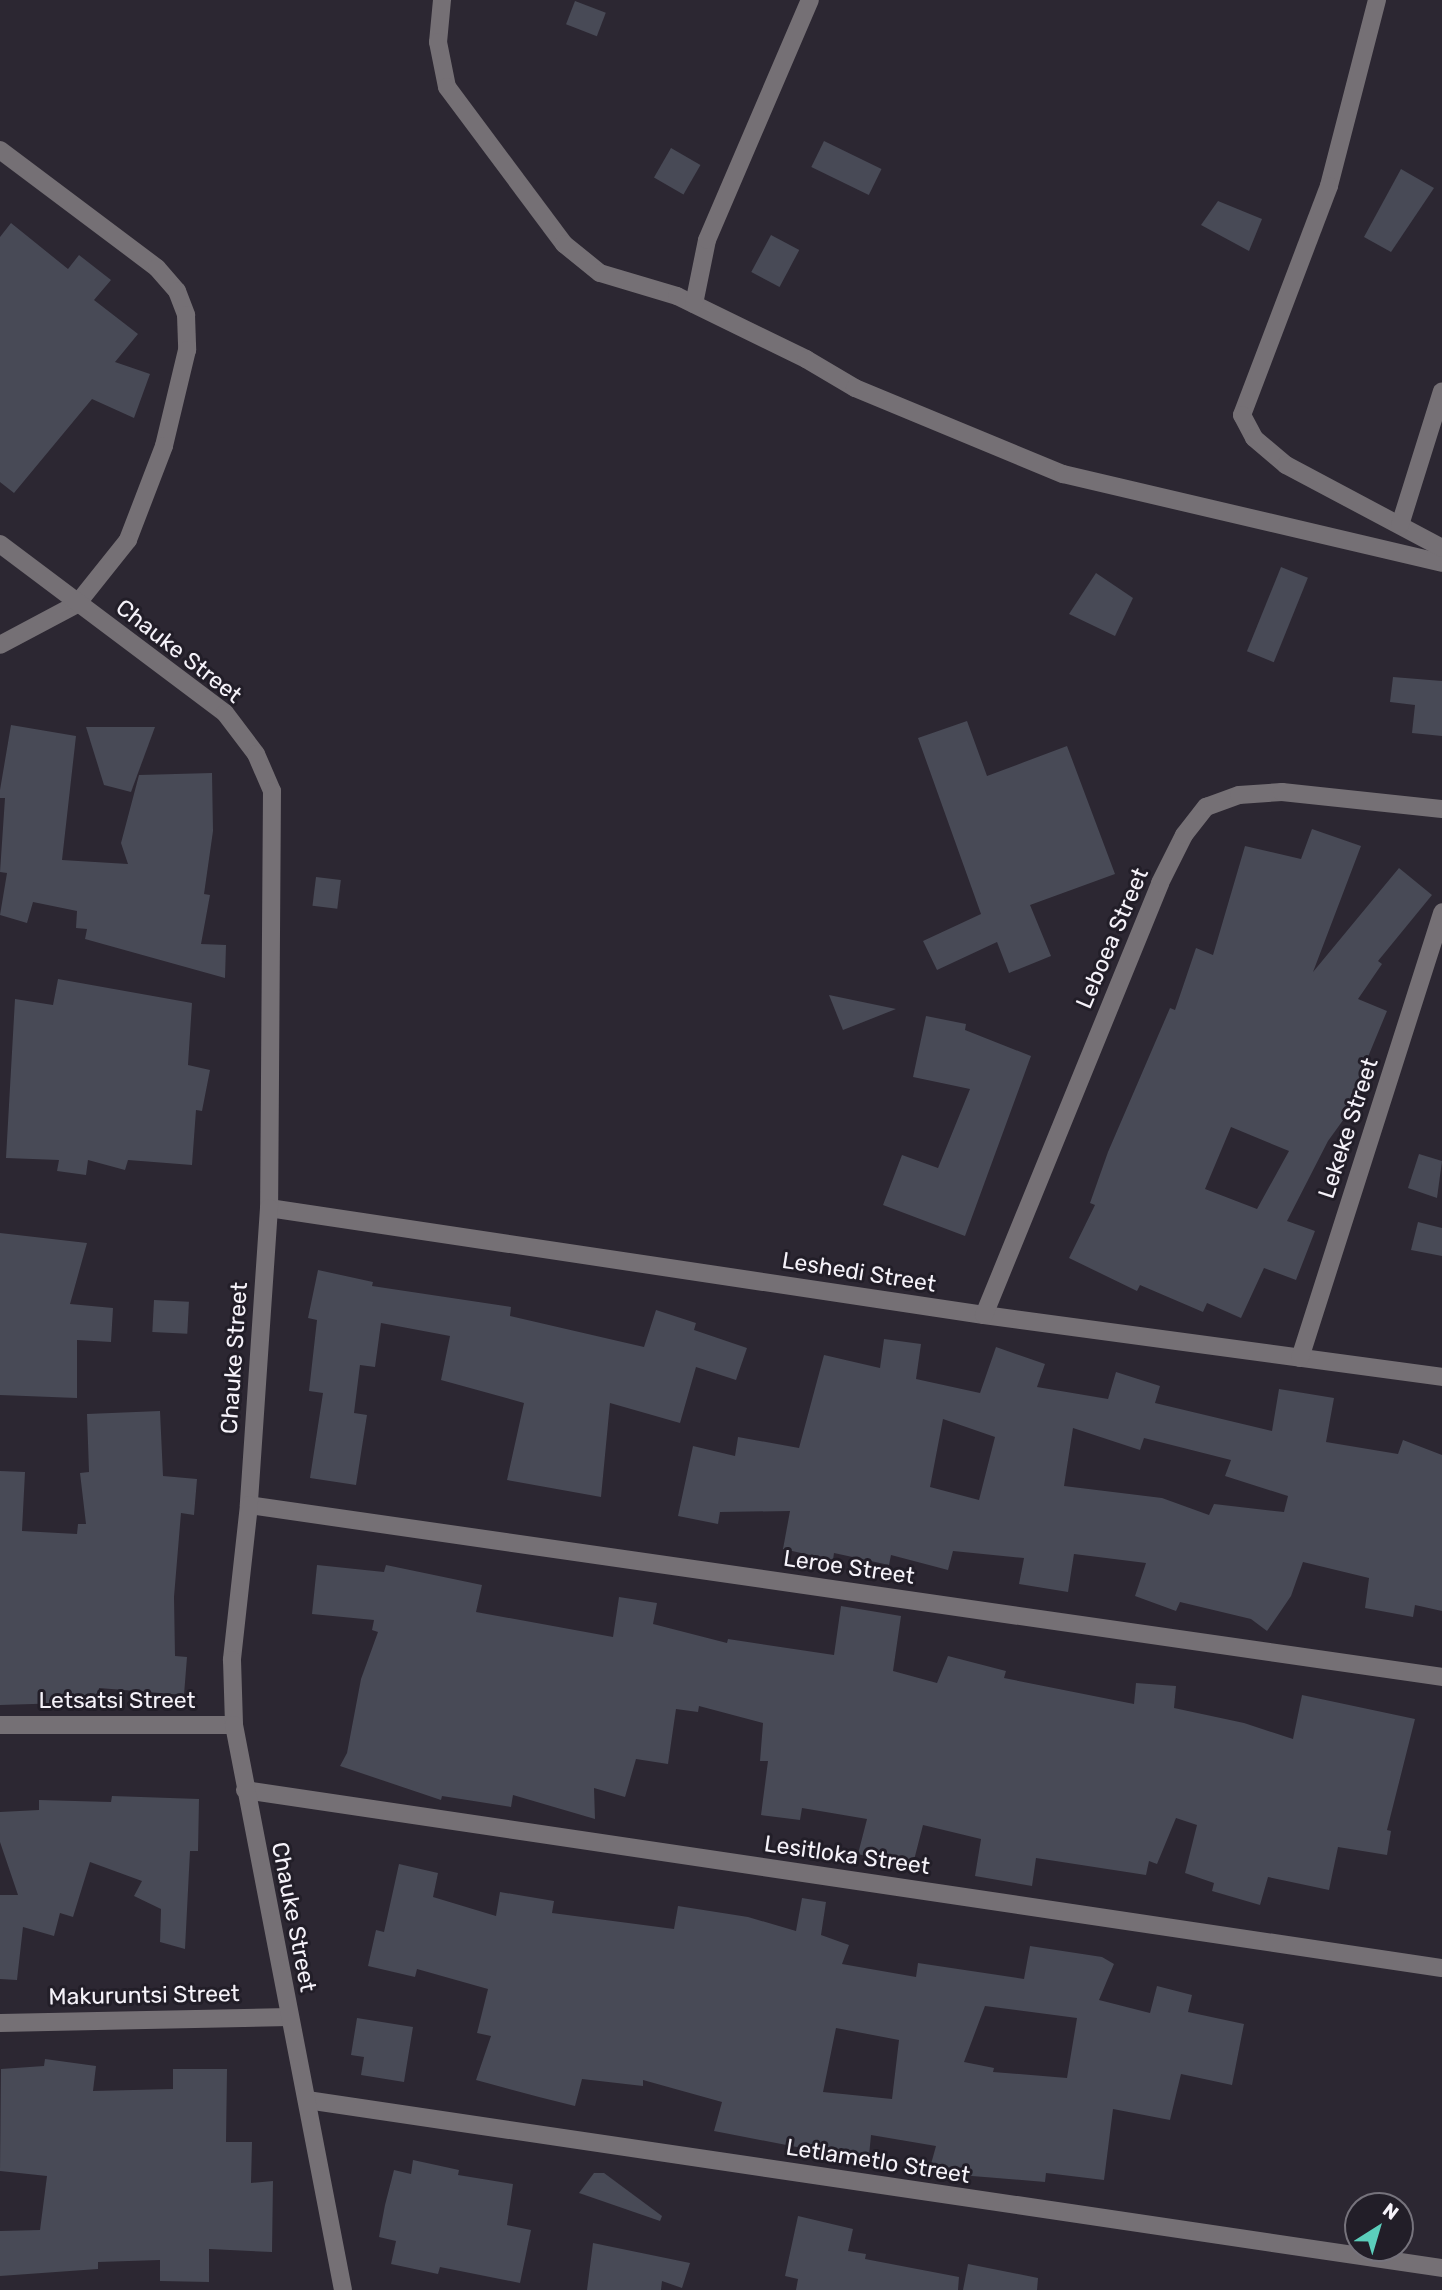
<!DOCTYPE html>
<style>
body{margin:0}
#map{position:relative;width:1442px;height:2290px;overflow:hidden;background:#2c2732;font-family:Rubik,sans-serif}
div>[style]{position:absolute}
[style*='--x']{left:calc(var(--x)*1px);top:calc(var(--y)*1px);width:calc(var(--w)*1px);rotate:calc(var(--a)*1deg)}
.building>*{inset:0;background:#484a56;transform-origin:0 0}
.minor>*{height:18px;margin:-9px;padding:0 9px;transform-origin:9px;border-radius:9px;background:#757075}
.tertiary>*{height:18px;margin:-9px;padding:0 9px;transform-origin:9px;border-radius:9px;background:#757075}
span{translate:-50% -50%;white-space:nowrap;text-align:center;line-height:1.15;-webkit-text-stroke:6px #221e28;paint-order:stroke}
.street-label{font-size:23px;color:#f5f2f9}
.north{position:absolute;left:1344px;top:2192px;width:70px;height:70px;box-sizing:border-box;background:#221e28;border:2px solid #76737c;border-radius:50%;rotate:37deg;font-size:19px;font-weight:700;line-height:28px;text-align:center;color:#f5f2f9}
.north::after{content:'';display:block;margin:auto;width:24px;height:32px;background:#5bcebb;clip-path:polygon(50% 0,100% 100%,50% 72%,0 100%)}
</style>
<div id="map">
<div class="building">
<i style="left:575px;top:1px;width:33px;height:25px;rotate:21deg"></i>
<i style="left:824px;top:141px;width:64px;height:29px;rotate:26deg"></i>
<i style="left:671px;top:148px;width:34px;height:34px;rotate:30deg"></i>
<i style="clip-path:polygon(1401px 169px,1434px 188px,1391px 252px,1364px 237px)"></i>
<i style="clip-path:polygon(1218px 201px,1262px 219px,1249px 251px,1201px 225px)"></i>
<i style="clip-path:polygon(11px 223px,68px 269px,79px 255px,111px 280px,94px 300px,138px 334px,115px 362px,150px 374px,134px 418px,92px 399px,14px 493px,0 482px,0 237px)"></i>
<i style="left:771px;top:235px;width:32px;height:42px;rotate:28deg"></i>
<i style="left:1281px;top:567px;width:29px;height:91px;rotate:22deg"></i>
<i style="clip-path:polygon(1096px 573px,1133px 598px,1115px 636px,1069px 614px)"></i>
<i style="clip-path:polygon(1393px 677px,1442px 681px,1442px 736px,1412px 733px,1415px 705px,1390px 702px)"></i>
<i style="clip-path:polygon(967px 721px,987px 776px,1067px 746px,1115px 874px,1030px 905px,1051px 956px,1009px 973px,997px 942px,937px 970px,923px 941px,981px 914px,918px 738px)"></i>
<i style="clip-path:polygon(11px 725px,76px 736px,62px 860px,128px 864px,121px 843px,139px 775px,212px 773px,213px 831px,204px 894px,210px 895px,201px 944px,226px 945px,225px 978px,85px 939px,87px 929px,76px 928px,77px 911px,33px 902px,27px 923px,0 915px,7px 873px,0 872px,5px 798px,0 798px,0 790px)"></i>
<i style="clip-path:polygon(86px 727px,155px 727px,131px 792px,104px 785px)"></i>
<i style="clip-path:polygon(evenodd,1312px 829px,1361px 846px,1313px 972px,1399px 868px,1432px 895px,1378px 961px,1382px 964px,1358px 999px,1387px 1011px,1358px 1081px,1367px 1087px,1328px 1141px,1287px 1221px,1315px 1231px,1296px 1280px,1264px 1268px,1241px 1318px,1207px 1303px,1203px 1312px,1140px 1285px,1137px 1291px,1069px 1258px,1095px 1205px,1090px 1203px,1108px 1152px,1170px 1008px,1175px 1010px,1196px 948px,1213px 955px,1245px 846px,1301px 859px,1312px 829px,1231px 1127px,1289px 1151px,1257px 1209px,1205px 1189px,1231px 1127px)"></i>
<i style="left:316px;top:877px;width:25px;height:29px;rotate:7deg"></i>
<i style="clip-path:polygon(58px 979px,192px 1003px,188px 1065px,210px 1070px,202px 1111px,196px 1110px,192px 1165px,128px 1160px,125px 1170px,88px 1160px,86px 1175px,57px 1171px,59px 1160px,6px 1158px,15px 999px,53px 1005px)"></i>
<i style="clip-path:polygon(829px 995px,896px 1009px,843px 1030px)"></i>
<i style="clip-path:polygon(926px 1016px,966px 1024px,965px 1030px,1031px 1056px,965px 1236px,883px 1205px,902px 1155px,938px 1168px,970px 1089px,913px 1077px)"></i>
<i style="clip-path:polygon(1419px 1154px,1442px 1161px,1437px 1198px,1408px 1188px)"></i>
<i style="clip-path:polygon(1418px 1222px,1442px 1228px,1442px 1256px,1411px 1250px)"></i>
<i style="clip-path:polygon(0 1233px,87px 1243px,70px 1304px,113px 1308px,111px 1342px,77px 1340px,77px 1398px,0 1395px)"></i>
<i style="clip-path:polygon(318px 1270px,373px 1282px,372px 1286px,511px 1307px,510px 1316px,644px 1347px,656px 1310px,696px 1323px,694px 1330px,747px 1348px,736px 1380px,696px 1367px,680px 1423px,610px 1403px,601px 1497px,507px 1480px,524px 1403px,441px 1380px,450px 1336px,381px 1323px,375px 1367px,360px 1365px,354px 1413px,367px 1415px,356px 1485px,310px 1478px,323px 1393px,309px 1391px,317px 1320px,308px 1318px)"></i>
<i style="left:154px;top:1300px;width:35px;height:32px;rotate:3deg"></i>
<i style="clip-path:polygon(evenodd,884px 1339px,921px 1344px,916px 1379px,980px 1393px,996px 1347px,1045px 1364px,1037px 1387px,1108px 1399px,1116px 1372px,1160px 1386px,1155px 1403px,1272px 1431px,1279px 1389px,1334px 1398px,1326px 1442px,1398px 1454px,1403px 1440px,1442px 1455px,1442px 1611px,1415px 1605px,1413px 1617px,1365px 1608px,1369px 1578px,1303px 1562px,1291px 1596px,1267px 1631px,1251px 1619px,1180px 1602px,1176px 1611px,1135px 1596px,1146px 1563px,1074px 1554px,1068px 1592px,1019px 1584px,1024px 1558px,953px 1551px,948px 1570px,891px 1555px,889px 1565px,834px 1553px,833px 1560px,783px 1549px,790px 1511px,720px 1512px,718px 1524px,678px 1516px,693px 1446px,735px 1456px,738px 1437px,799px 1448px,824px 1355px,880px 1368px,884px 1339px,943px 1419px,995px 1437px,979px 1500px,930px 1487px,943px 1419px,884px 1339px,1073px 1428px,1140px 1450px,1144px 1438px,1231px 1460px,1225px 1476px,1288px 1496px,1284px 1512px,1214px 1504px,1209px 1515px,1162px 1498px,1064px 1486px,1073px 1428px)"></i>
<i style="clip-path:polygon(160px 1411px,163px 1476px,197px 1479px,194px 1515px,181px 1513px,174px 1597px,175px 1656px,187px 1657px,184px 1695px,99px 1688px,98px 1702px,0 1705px,0 1471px,25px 1472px,22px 1531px,77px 1534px,78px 1524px,86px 1524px,80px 1473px,89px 1472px,87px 1414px)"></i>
<i style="clip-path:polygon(317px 1565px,384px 1572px,386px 1565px,482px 1585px,476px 1612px,613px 1637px,619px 1597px,657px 1603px,653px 1624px,727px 1643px,728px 1639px,834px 1655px,841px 1606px,901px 1616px,893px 1671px,937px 1683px,948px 1656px,1006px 1671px,1004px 1678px,1134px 1704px,1136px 1683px,1176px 1686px,1174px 1708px,1244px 1723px,1293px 1739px,1302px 1695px,1415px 1719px,1387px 1830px,1391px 1831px,1387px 1855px,1338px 1847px,1329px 1890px,1268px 1877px,1260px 1905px,1212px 1891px,1214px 1883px,1185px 1873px,1197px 1825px,1176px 1818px,1157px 1864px,1149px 1861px,1146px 1875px,1036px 1858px,1032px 1886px,975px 1876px,981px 1839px,923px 1825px,912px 1868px,858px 1854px,867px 1819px,802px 1808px,800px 1820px,761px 1815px,768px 1761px,760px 1761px,763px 1723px,699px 1706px,698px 1712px,676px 1709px,668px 1764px,636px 1759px,625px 1797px,594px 1788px,595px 1819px,513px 1795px,511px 1807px,442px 1796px,441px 1800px,340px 1766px,347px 1753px,361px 1679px,378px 1632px,372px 1630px,374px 1620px,312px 1614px)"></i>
<i style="clip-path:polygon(112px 1796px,199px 1799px,198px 1851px,190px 1851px,185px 1949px,160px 1942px,161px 1909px,134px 1896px,142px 1881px,90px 1862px,73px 1917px,60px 1913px,54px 1936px,23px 1927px,17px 1980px,0 1979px,0 1895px,18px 1895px,0 1842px,0 1812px,39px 1810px,39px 1800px,111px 1802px)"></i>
<i style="clip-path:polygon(evenodd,399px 1864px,438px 1873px,433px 1897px,496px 1916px,500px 1892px,554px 1901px,552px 1913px,674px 1929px,678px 1906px,748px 1917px,796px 1931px,802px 1898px,826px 1902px,821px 1935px,849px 1945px,842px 1964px,916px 1977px,918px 1963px,1024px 1979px,1030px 1946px,1102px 1957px,1114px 1964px,1099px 2000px,1150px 2013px,1157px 1986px,1192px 1995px,1188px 2012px,1244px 2024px,1232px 2085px,1181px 2074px,1170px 2120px,1113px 2109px,1104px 2180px,1046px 2173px,1045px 2182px,972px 2176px,931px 2164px,936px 2146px,871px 2135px,869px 2156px,807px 2149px,714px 2131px,722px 2102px,643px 2080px,643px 2086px,582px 2079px,575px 2106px,539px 2097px,476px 2080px,491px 2036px,477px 2033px,488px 1989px,417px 1969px,415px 1977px,368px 1966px,376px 1930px,384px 1932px,399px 1864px,985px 2006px,1077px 2018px,1067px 2078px,993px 2072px,994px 2068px,964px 2062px,985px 2006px,399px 1864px,836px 2028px,899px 2040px,892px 2099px,823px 2092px,836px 2028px)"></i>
<i style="clip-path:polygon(357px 2018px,413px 2027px,404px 2082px,361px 2075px,364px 2057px,351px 2055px)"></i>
<i style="clip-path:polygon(45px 2059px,96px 2066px,93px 2091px,173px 2089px,173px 2069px,227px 2069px,226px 2142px,252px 2142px,251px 2183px,273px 2181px,272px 2252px,209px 2249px,209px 2282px,160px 2281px,160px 2260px,98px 2262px,98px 2269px,0 2276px,0 2231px,40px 2230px,47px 2176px,0 2171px,1px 2069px,44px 2066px)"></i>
<i style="clip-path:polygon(413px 2160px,459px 2170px,458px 2175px,513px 2184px,507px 2225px,531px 2230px,520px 2283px,440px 2267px,438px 2274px,391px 2264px,396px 2241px,379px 2237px,385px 2205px,394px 2170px,411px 2174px)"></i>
<i style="clip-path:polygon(594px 2173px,604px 2173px,662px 2216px,660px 2221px,579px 2193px)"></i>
<i style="clip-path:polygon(798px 2216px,853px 2229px,848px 2251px,866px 2254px,865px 2259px,959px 2277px,958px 2290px,796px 2290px,798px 2279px,785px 2276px)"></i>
<i style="clip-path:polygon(593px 2243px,690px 2263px,682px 2288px,662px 2281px,661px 2290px,587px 2290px)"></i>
<i style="clip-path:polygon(968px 2264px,1038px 2278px,1037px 2290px,963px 2290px)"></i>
</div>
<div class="minor">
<i style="--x:442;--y:0;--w:42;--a:95.4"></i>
<i style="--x:438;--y:42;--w:46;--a:78.7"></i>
<i style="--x:447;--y:87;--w:196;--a:53.3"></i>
<i style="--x:564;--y:244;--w:46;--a:38.9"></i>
<i style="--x:600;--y:273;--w:80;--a:16.6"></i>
<i style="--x:677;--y:296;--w:144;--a:26"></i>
<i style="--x:806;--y:359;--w:57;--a:30.6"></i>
<i style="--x:855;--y:388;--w:225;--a:22.5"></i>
<i style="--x:1063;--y:474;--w:389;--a:13.2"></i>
<i style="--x:1377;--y:0;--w:192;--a:104.5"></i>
<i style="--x:1329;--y:186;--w:245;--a:110.8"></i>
<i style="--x:1242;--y:415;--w:26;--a:62"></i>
<i style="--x:1254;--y:438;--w:42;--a:40.2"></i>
<i style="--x:1286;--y:465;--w:177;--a:28"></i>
<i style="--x:0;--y:150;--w:196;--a:36.9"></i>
<i style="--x:157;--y:268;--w:30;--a:49"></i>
<i style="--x:177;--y:291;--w:26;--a:69"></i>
<i style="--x:186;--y:315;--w:35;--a:88"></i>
<i style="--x:187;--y:350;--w:99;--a:103.5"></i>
<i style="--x:164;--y:446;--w:101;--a:111"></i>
<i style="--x:128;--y:540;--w:82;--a:128.6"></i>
<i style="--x:77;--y:604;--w:87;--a:152"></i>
<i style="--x:694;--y:304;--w:65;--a:-78.5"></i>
<i style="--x:707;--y:240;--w:261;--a:-66.8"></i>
<i style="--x:1400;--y:525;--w:140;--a:-72.6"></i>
<i style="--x:269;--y:1208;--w:723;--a:8.51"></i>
<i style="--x:984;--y:1315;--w:462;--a:7.7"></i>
<i style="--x:984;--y:1315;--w:466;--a:-67.8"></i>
<i style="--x:1160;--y:883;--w:54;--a:-63.4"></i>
<i style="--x:1184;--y:835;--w:36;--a:-52"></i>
<i style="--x:1206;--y:807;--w:35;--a:-20"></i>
<i style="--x:1239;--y:795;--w:43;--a:-4"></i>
<i style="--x:1282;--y:792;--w:161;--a:6.1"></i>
<i style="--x:1300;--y:1358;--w:468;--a:-72.3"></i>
<i style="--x:249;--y:1505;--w:1205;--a:8.2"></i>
<i style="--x:0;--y:1725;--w:234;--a:0"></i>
<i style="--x:245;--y:1790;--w:1210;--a:8.46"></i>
<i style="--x:0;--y:2023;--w:289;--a:-1.2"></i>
<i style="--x:307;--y:2100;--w:1147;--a:8.42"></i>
</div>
<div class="tertiary">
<i style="--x:0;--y:544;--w:281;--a:36.9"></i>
<i style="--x:225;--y:713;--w:51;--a:52.9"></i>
<i style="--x:256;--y:754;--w:40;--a:66.6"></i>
<i style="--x:272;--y:791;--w:417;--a:90.4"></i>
<i style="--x:269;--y:1208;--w:298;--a:93.9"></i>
<i style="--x:249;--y:1505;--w:156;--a:96.3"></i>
<i style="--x:232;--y:1660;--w:65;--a:88.2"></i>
<i style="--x:234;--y:1725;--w:575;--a:79.08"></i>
</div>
<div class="street-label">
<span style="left:179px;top:651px;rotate:38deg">Chauke Street</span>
<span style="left:1112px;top:938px;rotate:-67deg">Leboea Street</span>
<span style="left:1348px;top:1128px;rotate:-72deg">Lekeke Street</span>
<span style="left:859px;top:1272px;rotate:9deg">Leshedi Street</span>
<span style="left:234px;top:1358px;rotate:-86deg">Chauke Street</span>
<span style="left:849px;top:1567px;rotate:8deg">Leroe Street</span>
<span style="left:117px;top:1700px">Letsatsi Street</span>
<span style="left:847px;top:1855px;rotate:8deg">Lesitloka Street</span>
<span style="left:294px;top:1917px;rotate:79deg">Chauke Street</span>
<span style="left:144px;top:1995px;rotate:-1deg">Makuruntsi Street</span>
<span style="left:878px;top:2161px;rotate:9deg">Letlametlo Street</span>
</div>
<div class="north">N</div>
</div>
